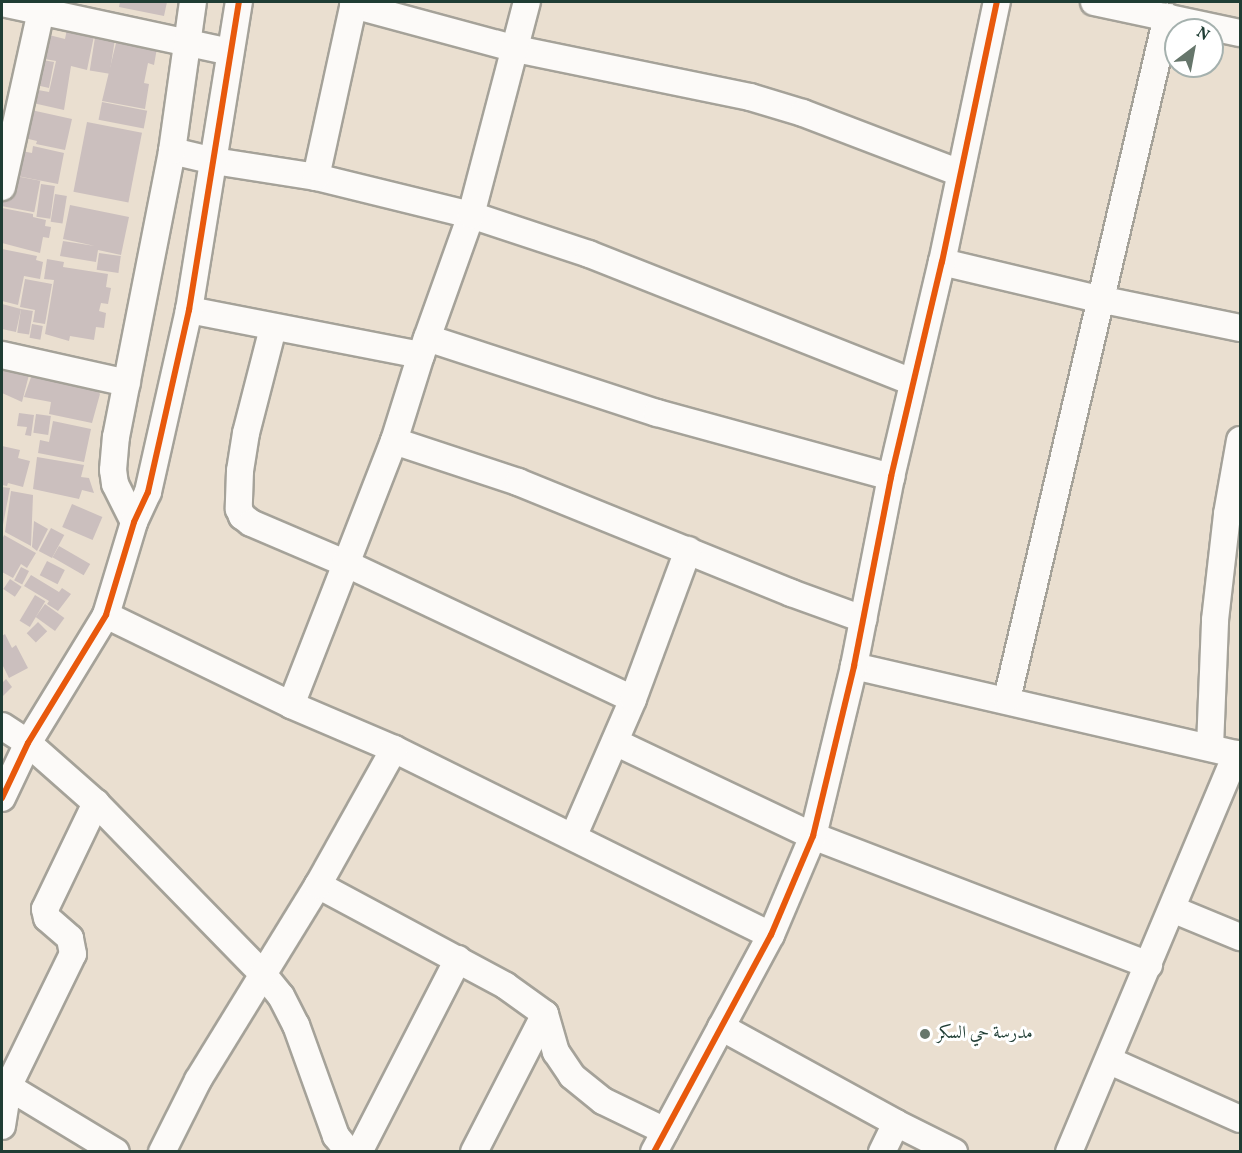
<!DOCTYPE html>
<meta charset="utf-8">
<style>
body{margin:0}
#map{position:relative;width:1242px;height:1153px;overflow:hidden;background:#eadfd0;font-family:Vollkorn,Amiri,serif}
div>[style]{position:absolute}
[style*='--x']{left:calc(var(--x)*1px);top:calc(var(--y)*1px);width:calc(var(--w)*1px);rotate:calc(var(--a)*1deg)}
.building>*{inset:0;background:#cbbfbe;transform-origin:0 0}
.roads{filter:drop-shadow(2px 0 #a5a299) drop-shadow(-2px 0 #a5a299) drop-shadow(0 2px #a5a299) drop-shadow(0 -2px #a5a299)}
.minor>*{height:26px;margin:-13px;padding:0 13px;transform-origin:13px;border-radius:13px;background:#fcfaf8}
.cycleway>*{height:6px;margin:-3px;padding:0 3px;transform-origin:3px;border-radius:3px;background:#e8590c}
.dots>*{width:16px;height:16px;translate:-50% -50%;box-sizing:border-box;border:3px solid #fff;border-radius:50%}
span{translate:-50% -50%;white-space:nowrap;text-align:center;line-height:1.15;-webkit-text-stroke:6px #fff;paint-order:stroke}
.poi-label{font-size:18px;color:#1f3d34}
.left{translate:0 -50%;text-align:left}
.frame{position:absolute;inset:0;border:3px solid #1f3d34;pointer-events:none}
.north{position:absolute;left:1164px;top:18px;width:60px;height:60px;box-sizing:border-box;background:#fff;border:2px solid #a5b1ae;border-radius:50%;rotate:32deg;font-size:16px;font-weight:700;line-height:24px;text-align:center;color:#1f3d34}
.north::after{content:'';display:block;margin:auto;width:21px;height:27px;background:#66766b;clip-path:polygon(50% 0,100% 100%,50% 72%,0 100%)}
</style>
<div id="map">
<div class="building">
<i style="clip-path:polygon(120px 2px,167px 2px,164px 16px,119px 7px)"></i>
<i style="clip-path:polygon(68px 24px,84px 27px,82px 34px,94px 36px,87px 70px,71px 66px,64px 110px,24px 101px,27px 88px,49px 92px,56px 61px,39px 58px,41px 49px,46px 50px,49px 35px,65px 39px)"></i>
<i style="left:96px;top:31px;width:20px;height:40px;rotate:9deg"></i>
<i style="clip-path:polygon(116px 43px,157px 48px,154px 65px,148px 63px,144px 83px,149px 84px,145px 109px,102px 101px)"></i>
<i style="clip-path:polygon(37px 59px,54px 62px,49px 88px,23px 82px)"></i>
<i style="left:102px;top:102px;width:46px;height:18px;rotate:11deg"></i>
<i style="clip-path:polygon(22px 108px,72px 119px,65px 150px,36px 144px,37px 141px,16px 136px)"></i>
<i style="left:87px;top:122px;width:56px;height:71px;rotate:11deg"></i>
<i style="clip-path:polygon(33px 146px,64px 153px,58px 184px,7px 174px,11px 149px,32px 153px)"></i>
<i style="left:5px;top:174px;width:36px;height:32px;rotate:11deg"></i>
<i style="left:41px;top:184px;width:14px;height:33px;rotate:8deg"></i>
<i style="left:55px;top:194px;width:12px;height:28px;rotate:9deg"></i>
<i style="clip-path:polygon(70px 205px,129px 217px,121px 255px,98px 250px,96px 262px,60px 256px,63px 241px,95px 246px,63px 239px)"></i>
<i style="clip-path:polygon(2px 208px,33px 214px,33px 217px,46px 220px,45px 226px,51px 227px,49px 238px,43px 237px,40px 253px,2px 243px)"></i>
<i style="clip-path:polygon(2px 249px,37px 256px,36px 260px,43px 262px,40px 279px,24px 276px,18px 305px,2px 301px)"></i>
<i style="left:99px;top:253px;width:22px;height:17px;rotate:8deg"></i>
<i style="clip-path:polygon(47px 259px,64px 262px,63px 267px,108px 274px,106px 287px,111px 288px,108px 304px,101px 303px,99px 311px,106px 313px,104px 328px,96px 327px,94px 340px,70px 336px,69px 341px,45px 334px,54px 280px,44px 279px)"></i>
<i style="clip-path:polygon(25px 279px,52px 284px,45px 324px,33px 322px,35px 310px,20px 307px)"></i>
<i style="clip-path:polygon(2px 304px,21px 309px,16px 332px,2px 329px)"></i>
<i style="left:21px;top:309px;width:12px;height:24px;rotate:9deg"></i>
<i style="left:32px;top:324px;width:11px;height:14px;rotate:10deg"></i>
<i style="clip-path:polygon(2px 358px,31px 367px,22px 402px,2px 393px)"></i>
<i style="clip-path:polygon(35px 366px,89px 378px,100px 394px,92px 423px,49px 414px,51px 402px,24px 397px)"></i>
<i style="clip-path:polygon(19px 413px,34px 415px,31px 436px,25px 435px,27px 427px,17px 426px)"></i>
<i style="left:36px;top:414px;width:15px;height:19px;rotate:8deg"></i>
<i style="clip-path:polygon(53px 421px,91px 429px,84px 462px,38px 453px,40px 440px,49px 442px)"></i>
<i style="clip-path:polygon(2px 446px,20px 450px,18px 458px,30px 461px,23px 487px,8px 483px,7px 486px,2px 485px)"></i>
<i style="clip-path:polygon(37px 457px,84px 465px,81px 477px,89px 478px,94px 493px,82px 490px,79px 499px,33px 489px)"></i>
<i style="clip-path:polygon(2px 487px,10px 488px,3px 525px,2px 525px)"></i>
<i style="clip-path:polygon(11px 491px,33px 495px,31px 546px,5px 532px)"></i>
<i style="left:72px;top:504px;width:33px;height:25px;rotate:23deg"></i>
<i style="clip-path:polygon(34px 521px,48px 529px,37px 551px,32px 547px)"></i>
<i style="left:51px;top:528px;width:15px;height:26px;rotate:28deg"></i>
<i style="clip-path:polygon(4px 535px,36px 553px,27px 568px,21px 564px,13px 578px,2px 572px,2px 540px)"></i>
<i style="left:59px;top:546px;width:36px;height:13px;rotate:30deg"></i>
<i style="left:47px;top:561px;width:20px;height:16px;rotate:27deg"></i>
<i style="left:21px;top:567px;width:9px;height:15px;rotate:27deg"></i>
<i style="clip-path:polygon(31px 575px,59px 592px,62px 588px,71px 594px,58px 611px,47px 604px,49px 601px,24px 586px)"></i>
<i style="left:10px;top:579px;width:14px;height:12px;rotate:34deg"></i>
<i style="left:35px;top:595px;width:12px;height:30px;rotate:31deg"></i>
<i style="left:45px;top:604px;width:24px;height:16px;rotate:36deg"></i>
<i style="left:38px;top:622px;width:13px;height:16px;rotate:45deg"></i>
<i style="clip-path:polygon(5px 634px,12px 648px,16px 645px,28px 668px,9px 678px,2px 664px,2px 636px)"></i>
<i style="clip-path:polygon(6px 679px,12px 687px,2px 697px,2px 683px)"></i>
</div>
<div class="roads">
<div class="minor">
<i style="--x:1094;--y:2;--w:149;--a:12"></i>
<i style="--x:2;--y:3;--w:233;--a:12.1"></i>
<i style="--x:353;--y:5;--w:169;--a:15.1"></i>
<i style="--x:516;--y:49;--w:239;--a:11.6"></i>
<i style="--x:750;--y:97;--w:55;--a:16.8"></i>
<i style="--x:803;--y:113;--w:168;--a:20.9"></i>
<i style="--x:172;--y:151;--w:43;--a:13.4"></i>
<i style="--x:214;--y:161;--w:103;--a:8.9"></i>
<i style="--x:316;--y:177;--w:160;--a:13.8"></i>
<i style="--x:471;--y:215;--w:124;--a:18.3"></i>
<i style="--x:589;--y:254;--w:347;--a:21.6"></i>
<i style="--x:316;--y:177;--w:179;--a:-77.7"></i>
<i style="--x:2;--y:187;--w:189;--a:-77.5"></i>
<i style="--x:942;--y:262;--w:161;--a:13.3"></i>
<i style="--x:1099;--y:299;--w:144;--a:11.6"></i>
<i style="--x:189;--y:310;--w:236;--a:11"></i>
<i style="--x:273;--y:328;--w:108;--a:104.4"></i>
<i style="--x:246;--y:433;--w:38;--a:99"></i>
<i style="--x:240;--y:471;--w:38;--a:92"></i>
<i style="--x:239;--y:509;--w:8;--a:67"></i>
<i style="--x:242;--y:516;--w:11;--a:38"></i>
<i style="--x:251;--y:523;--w:102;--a:23.1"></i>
<i style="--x:345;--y:563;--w:318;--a:25.3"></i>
<i style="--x:427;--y:338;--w:242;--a:18.1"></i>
<i style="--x:657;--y:413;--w:243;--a:15.3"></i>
<i style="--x:2;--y:355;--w:128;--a:12.6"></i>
<i style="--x:394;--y:441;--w:131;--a:18.3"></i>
<i style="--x:518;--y:482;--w:295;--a:22.1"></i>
<i style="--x:791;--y:593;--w:77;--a:19.9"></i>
<i style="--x:134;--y:522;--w:42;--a:-116.6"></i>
<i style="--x:115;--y:484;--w:14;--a:-98"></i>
<i style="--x:113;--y:470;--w:33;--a:-85"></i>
<i style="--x:116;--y:437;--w:291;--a:-78.9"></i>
<i style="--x:172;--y:151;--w:150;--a:-82"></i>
<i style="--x:106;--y:615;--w:206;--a:25.9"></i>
<i style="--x:291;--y:705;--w:112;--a:23.1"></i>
<i style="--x:394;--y:749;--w:420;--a:26.3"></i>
<i style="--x:854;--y:666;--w:396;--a:13"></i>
<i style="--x:1007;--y:699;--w:701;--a:-76.8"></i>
<i style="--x:291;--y:705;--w:283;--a:-68.7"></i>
<i style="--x:394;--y:441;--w:90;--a:-72.6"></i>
<i style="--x:421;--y:355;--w:149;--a:-70.3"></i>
<i style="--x:471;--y:215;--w:220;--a:-75.3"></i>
<i style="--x:2;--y:726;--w:31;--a:33"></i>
<i style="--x:28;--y:743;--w:91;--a:41.4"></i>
<i style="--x:96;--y:803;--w:239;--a:45.7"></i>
<i style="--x:263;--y:974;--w:28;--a:51"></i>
<i style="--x:281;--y:996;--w:33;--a:63"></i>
<i style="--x:296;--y:1025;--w:118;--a:70.2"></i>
<i style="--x:336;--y:1136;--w:21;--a:51"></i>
<i style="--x:615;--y:742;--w:219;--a:25.4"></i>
<i style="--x:813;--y:836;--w:360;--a:21"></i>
<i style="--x:1210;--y:747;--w:127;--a:-87.7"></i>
<i style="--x:1215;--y:620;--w:107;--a:-83.5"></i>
<i style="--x:1227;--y:514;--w:75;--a:-80"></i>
<i style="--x:2;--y:798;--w:61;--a:-64.7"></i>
<i style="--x:28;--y:743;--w:150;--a:-58.6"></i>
<i style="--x:106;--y:615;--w:97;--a:-73.2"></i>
<i style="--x:134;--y:522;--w:33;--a:-65"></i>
<i style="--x:148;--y:492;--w:187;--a:-77.3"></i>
<i style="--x:189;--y:310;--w:312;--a:-80.8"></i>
<i style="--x:574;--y:835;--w:148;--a:-66.5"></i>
<i style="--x:633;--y:699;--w:159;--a:-69.7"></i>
<i style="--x:318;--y:885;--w:213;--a:28.2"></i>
<i style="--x:506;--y:986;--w:48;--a:35.7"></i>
<i style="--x:545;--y:1014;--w:40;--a:74"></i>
<i style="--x:556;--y:1052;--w:29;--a:56"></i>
<i style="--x:572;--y:1076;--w:40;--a:39"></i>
<i style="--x:603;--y:1101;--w:69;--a:25.8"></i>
<i style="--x:1172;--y:909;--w:74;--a:22.4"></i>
<i style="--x:721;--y:1027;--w:200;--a:28.7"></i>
<i style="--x:896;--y:1123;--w:65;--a:26.6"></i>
<i style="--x:1110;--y:1061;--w:142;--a:24"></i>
<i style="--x:2;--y:1083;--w:133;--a:31.2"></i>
<i style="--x:2;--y:1126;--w:39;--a:-81"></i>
<i style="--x:8;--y:1087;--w:148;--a:-64"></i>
<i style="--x:73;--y:954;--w:16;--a:-101"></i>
<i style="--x:70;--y:938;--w:30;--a:-139"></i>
<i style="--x:47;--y:918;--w:9;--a:-103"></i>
<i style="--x:45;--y:909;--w:118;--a:-64.3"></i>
<i style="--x:162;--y:1152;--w:80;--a:-63.4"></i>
<i style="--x:198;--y:1080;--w:229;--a:-58.4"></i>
<i style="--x:318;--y:885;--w:156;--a:-60.8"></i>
<i style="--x:359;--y:1152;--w:217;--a:-62.8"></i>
<i style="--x:474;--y:1152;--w:155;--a:-62.8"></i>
<i style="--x:654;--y:1152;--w:247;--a:-61.7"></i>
<i style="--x:771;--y:935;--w:108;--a:-67"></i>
<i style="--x:813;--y:836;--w:175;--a:-76.4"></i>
<i style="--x:854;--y:666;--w:193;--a:-78.9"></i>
<i style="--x:891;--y:477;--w:221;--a:-76.7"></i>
<i style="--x:942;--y:262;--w:266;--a:-78.1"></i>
<i style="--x:882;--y:1152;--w:32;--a:-64"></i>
<i style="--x:1069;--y:1152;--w:432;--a:-67.2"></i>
</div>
</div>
<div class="cycleway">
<i style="--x:2;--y:798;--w:61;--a:-64.7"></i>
<i style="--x:28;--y:743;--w:150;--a:-58.6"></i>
<i style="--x:106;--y:615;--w:97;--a:-73.2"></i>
<i style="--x:134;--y:522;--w:33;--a:-65"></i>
<i style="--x:148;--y:492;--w:187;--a:-77.3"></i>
<i style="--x:189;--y:310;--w:312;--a:-80.8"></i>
<i style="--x:654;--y:1152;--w:247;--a:-61.7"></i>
<i style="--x:771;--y:935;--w:108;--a:-67"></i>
<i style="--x:813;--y:836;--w:175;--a:-76.4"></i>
<i style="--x:854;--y:666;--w:193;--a:-78.9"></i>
<i style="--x:891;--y:477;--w:221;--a:-76.7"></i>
<i style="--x:942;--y:262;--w:266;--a:-78.1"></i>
</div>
<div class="dots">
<i style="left:925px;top:1034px;background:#66766b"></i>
</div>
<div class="poi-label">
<span class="left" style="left:937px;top:1034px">مدرسة حي السكر</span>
</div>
<div class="frame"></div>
<div class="north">N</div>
</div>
